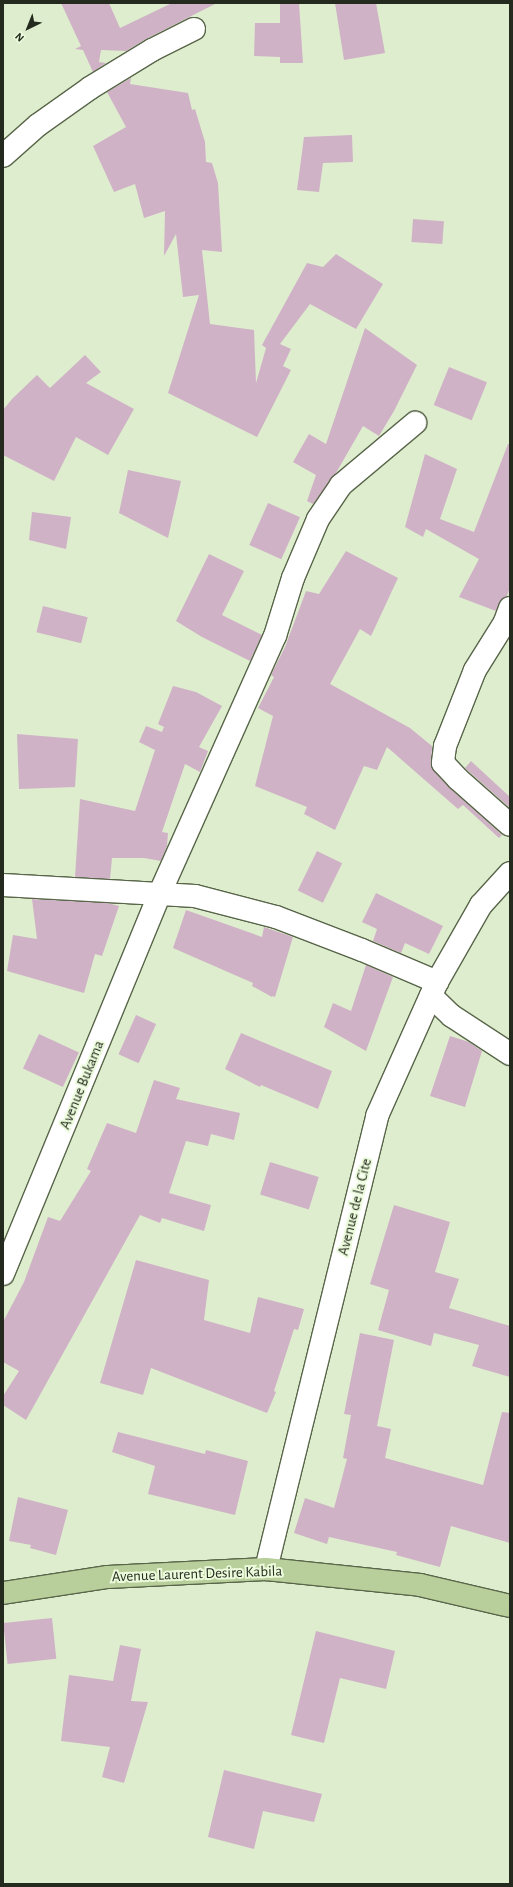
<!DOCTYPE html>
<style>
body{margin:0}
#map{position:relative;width:513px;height:1887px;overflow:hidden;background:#deedce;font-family:"Alegreya Sans",sans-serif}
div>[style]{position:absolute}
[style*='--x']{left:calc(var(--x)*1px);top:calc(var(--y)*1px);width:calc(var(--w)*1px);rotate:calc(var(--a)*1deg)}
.building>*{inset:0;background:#d0b2c7;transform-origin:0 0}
.roads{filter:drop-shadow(1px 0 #586549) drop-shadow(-1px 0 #586549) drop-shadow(0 1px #586549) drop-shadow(0 -1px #586549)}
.minor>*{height:22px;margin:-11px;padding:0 11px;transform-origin:11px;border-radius:11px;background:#fff}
.major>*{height:22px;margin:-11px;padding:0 11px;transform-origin:11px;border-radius:11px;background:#b8ce9b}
span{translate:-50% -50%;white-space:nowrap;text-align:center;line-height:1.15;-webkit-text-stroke:4px #ebfbdb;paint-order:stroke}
.street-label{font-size:15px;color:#242a1e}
.frame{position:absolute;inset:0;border:4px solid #242a1e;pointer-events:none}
.north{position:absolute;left:8px;top:8px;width:40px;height:40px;-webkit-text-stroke:3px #ebfbdb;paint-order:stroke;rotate:223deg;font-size:11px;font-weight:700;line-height:16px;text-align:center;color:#242a1e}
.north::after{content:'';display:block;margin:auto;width:14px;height:18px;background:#242a1e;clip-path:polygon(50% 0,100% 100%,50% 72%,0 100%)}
</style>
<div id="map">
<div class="building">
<i style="clip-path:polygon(61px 3px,109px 3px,120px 28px,172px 3px,217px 3px,146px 39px,126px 51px,101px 50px,99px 62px,106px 63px,93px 72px,83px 50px,75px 49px,81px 46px)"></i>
<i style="clip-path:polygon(280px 3px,299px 3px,303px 63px,280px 63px,280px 57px,254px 56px,255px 23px,280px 23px)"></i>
<i style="clip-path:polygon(335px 3px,376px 3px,385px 53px,344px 60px)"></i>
<i style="clip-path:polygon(131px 78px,130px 84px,188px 93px,192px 110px,195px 109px,205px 142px,206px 162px,212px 163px,218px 183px,222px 252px,202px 250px,210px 324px,254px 330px,256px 383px,266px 348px,262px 345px,307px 263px,323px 267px,336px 254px,383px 284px,356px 329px,310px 304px,280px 344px,291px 349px,283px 366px,291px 370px,257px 437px,168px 393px,199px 295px,183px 297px,176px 234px,164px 256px,165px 211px,144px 218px,135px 184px,114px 192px,93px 146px,126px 127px,107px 92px)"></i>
<i style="clip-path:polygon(352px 135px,353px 162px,323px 163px,319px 192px,297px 190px,304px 137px)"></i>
<i style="left:413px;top:219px;width:31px;height:23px;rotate:4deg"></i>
<i style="clip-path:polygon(365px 328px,417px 365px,394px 411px,379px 436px,363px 426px,336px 473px,313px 504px,307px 501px,316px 475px,293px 462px,309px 434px,326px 444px)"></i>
<i style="clip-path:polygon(85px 355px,101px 372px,86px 383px,134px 409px,108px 455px,76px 437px,54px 481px,3px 455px,3px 410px,12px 399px,37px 375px,50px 388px)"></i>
<i style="left:449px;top:367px;width:41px;height:41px;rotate:22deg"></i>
<i style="clip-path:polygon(508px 444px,510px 444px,510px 587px,507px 596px,502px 599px,496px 611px,459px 597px,479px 559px,426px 529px,423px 537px,405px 527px,425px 454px,457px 469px,440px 519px,474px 532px)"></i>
<i style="clip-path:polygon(128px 470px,181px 481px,168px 538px,119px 513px)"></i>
<i style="left:268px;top:503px;width:35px;height:46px;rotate:24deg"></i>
<i style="clip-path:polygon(32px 512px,71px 517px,66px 549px,29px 540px)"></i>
<i style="clip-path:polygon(346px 551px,398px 578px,371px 636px,360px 629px,330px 684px,410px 728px,432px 746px,431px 762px,434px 771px,450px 788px,502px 835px,499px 838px,463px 805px,458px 809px,387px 747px,377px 770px,364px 766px,335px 830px,304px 814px,307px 807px,255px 786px,273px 716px,258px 708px,274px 677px,271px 675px,285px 647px,306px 591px,319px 594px)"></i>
<i style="clip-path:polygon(209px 554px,244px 571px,222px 615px,262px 635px,250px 661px,202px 637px,176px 621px)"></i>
<i style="left:43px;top:606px;width:46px;height:27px;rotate:14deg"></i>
<i style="clip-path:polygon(173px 686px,196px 692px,222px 706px,199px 747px,208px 751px,200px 772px,185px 764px,162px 832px,168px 833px,167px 846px,161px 861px,144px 858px,112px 858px,110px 879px,75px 877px,80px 799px,135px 811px,155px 750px,139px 742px,146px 726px,162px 732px,164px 727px,158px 724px)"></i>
<i style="clip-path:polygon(17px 734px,78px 739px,75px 787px,19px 789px)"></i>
<i style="clip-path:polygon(471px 761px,510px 797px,510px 808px,465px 768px)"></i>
<i style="left:317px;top:851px;width:28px;height:44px;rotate:26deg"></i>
<i style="clip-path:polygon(376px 893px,443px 926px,429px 954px,405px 943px,401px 953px,373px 941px,377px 929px,362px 922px)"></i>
<i style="clip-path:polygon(32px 899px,107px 903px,119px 906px,102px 956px,95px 954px,84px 993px,7px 971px,13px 935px,37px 939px)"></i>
<i style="clip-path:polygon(186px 910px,262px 937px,264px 927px,293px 937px,275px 997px,272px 996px,272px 997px,252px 986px,253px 983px,173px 948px)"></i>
<i style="clip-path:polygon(366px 965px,393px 977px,366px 1051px,324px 1027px,333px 1003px,351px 1011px)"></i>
<i style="left:136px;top:1015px;width:22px;height:43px;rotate:24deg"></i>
<i style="clip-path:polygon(241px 1033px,332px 1071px,318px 1109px,261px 1085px,260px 1087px,225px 1069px)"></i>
<i style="left:39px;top:1034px;width:44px;height:38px;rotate:25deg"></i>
<i style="clip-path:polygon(450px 1036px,469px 1042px,482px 1051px,465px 1107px,430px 1096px)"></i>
<i style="clip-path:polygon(154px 1080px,180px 1088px,176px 1099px,240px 1113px,234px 1140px,211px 1134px,208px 1146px,186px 1141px,169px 1193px,211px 1205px,204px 1231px,162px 1218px,160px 1223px,140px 1215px,26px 1420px,3px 1405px,3px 1396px,19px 1371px,3px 1362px,3px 1322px,24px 1282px,48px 1217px,60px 1221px,91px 1171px,87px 1169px,107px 1123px,136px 1133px)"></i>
<i style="left:270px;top:1162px;width:51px;height:34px;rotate:17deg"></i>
<i style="clip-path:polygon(394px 1205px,450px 1222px,435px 1272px,459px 1279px,449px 1308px,510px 1326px,510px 1377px,472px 1366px,479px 1345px,434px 1333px,431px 1346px,378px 1330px,389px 1290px,370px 1284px)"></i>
<i style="clip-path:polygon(136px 1260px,209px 1280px,204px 1320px,250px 1333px,258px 1297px,304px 1309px,298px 1330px,294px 1329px,274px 1391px,276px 1392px,267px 1413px,151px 1368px,143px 1395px,100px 1383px)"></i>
<i style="clip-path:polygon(360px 1333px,394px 1340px,377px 1426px,391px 1429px,385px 1458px,483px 1485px,502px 1412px,510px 1413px,510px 1543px,451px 1526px,440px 1567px,396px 1555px,397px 1552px,329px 1537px,327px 1544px,294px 1533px,305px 1498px,334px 1508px,347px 1459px,343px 1458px,351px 1415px,344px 1414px)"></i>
<i style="clip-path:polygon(118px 1432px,205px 1454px,206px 1450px,248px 1461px,235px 1515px,148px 1494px,155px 1466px,112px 1452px)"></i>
<i style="clip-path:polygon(18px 1497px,68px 1510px,56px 1555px,30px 1548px,31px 1545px,9px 1541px)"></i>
<i style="left:52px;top:1618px;width:41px;height:49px;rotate:84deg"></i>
<i style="clip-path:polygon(316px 1631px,395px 1651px,386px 1689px,340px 1678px,324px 1743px,291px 1735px)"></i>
<i style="clip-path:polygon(120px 1645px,141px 1649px,131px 1701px,148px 1702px,124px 1783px,102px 1777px,110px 1747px,61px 1741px,69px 1675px,113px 1681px)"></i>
<i style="clip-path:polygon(224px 1770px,322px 1794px,314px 1822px,263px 1811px,254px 1849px,208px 1837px)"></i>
</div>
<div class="roads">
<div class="minor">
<i style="--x:3;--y:156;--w:47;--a:-41.5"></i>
<i style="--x:38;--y:125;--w:64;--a:-35.4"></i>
<i style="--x:90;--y:88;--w:73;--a:-31.5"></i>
<i style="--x:152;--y:50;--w:47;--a:-26.6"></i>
<i style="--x:510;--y:608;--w:15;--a:110"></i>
<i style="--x:505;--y:622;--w:57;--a:122"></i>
<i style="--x:475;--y:670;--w:82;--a:111.5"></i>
<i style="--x:445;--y:746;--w:17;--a:97"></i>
<i style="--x:443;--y:763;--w:22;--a:47"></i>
<i style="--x:458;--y:779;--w:69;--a:41.5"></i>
<i style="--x:3;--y:885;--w:192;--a:3.3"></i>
<i style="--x:195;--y:896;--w:84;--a:14.5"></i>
<i style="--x:276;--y:917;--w:92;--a:21"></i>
<i style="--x:362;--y:950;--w:82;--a:23.1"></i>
<i style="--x:431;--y:996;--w:29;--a:44"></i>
<i style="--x:452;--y:1016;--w:69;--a:33.2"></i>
<i style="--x:3;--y:1274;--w:410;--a:-67.6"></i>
<i style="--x:159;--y:895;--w:284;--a:-65.9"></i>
<i style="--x:275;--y:636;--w:61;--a:-72.8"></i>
<i style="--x:293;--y:578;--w:64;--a:-67"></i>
<i style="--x:318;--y:519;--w:41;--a:-55.9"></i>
<i style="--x:341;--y:485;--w:97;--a:-40"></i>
<i style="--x:266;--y:1569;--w:466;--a:-76.2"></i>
<i style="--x:377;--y:1116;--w:147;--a:-65.9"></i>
<i style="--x:437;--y:982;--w:89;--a:-60.3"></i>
<i style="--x:481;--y:905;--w:43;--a:-47.8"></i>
</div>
<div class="major">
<i style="--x:3;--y:1593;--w:106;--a:-8.7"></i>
<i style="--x:108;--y:1577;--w:158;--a:-2.9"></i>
<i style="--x:266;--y:1569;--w:155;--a:5.9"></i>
<i style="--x:420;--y:1585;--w:92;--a:13.1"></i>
</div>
</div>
<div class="street-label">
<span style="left:82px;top:1085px;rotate:-68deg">Avenue Bukama</span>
<span style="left:355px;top:1207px;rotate:-76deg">Avenue de la Cite</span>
<span style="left:197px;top:1574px;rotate:-2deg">Avenue Laurent Desire Kabila</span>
</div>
<div class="frame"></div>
<div class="north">N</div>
</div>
